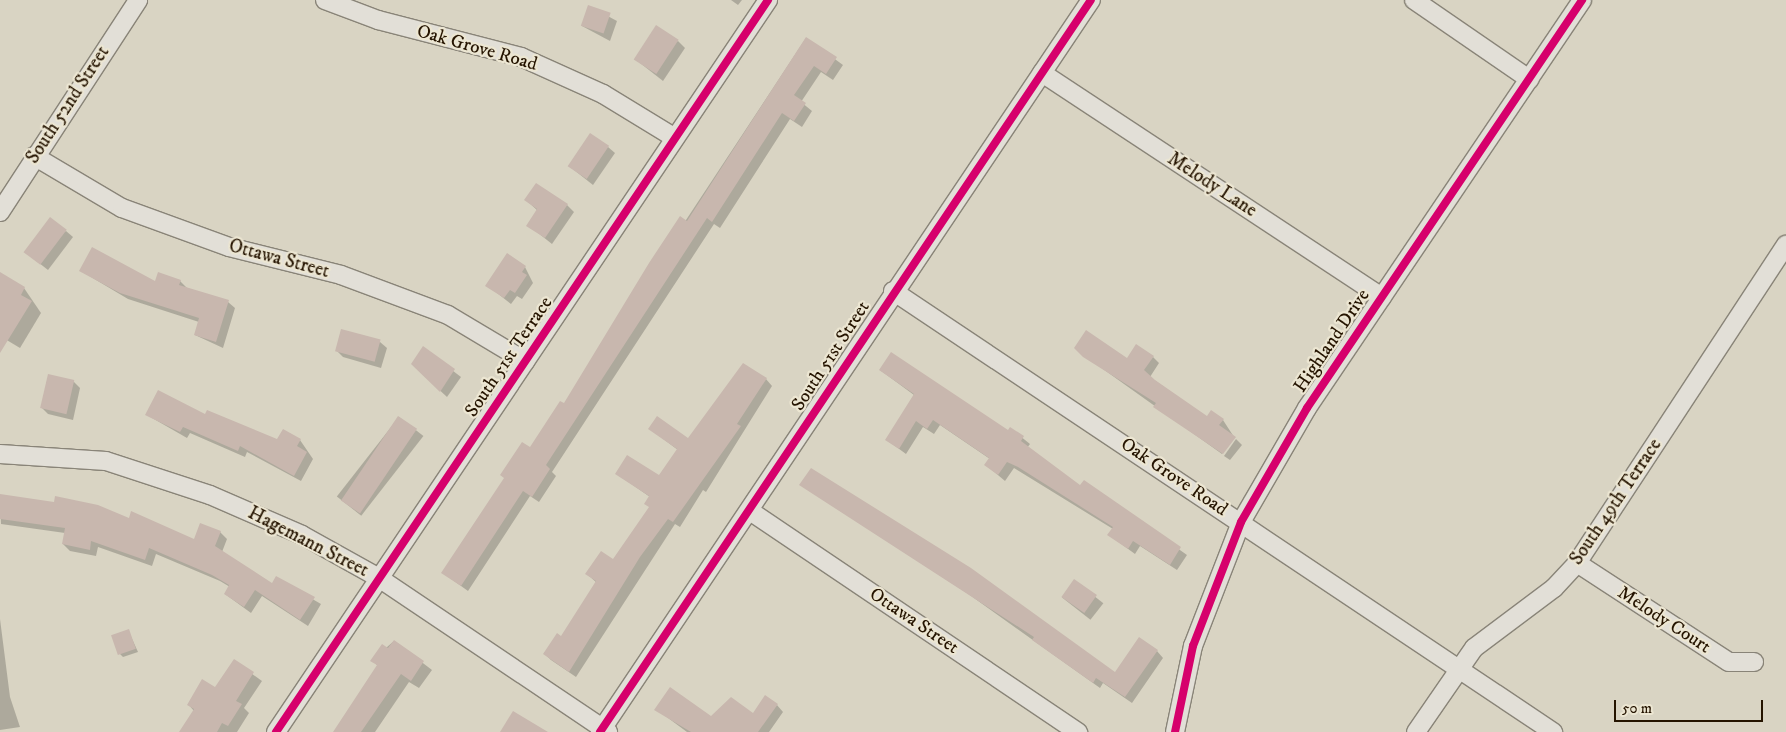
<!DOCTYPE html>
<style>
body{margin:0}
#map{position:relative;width:1786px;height:732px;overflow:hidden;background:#d9d4c3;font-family:"IM FELL DW Pica",serif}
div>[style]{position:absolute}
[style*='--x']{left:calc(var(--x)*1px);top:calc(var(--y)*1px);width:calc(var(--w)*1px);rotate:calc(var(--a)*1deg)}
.shadow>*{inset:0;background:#0003;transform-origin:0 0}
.building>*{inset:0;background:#c8b7ae;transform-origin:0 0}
.roads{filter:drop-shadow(1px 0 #898478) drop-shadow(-1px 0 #898478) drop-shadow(0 1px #898478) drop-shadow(0 -1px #898478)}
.street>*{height:18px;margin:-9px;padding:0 9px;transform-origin:9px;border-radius:9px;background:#e2dfd7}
.cycleway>*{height:8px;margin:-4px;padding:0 4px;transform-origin:4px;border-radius:4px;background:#d6006c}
span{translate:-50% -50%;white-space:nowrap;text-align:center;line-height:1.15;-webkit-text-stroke:4.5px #ece6d2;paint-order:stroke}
.street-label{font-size:19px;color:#251400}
.scale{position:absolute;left:1614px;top:700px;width:149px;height:22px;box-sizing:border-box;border:2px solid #251400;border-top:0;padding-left:6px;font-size:15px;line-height:18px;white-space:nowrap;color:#251400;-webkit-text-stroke:4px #ece6d2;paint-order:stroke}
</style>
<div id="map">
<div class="shadow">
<i style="clip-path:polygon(731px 0,742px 0,738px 5px)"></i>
<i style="clip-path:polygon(589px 6px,617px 21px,610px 41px,582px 26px)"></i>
<i style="clip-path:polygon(806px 38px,843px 65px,833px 80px,821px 72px,801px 102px,812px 111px,802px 127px,790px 119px,720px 228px,714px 224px,552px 472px,556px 476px,539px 502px,530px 496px,468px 591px,443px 573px,564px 405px)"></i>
<i style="clip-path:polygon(678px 41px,685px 48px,663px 81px,635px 59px)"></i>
<i style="clip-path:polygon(608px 147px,615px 153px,593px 185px,569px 166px)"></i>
<i style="clip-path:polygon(526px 200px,567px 205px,574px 212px,552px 244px,528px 225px,538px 211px)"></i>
<i style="clip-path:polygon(66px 231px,73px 237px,48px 270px,25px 252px)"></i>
<i style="clip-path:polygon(525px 267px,533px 283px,522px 299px,517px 296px,511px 304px,487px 285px)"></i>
<i style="clip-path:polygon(81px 271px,156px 283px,180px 281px,187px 288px,228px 302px,235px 308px,223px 348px,195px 335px,199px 322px,128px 299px)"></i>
<i style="clip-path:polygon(0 273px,24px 288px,41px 313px,20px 348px,0 336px)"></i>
<i style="clip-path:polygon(380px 342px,387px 348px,381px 368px,343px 357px,336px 350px)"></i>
<i style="clip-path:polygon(423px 348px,461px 377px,447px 397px,419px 371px)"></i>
<i style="clip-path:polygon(1082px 354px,1127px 360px,1153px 357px,1159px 363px,1150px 377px,1207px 418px,1223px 420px,1234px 437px,1222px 454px)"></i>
<i style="clip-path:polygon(880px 370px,1008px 432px,1010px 428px,1030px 444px,1027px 448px,1081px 487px,1084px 482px,1187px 555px,1177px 570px,1140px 546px,1135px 554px,1109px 535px,1113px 529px,1014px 468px,1005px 481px,986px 465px,990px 459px,940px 425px,934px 434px,923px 427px,906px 454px,887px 440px,914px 395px)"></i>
<i style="clip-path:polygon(766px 379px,772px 386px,706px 492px,703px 490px,680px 527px,675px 524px,576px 677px,551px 660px,544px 653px,561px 638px,597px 583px,587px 574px,613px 560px,650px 508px,650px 497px,617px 474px,659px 476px,678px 450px,650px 429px,689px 440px)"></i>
<i style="clip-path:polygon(73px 381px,80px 388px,73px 420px,48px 414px,42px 408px)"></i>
<i style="clip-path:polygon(147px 415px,277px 441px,300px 440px,313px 459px,301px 481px,247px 452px,245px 457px,190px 433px,187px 438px)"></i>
<i style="left:399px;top:417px;width:31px;height:101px;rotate:38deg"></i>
<i style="clip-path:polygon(1236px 439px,1242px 445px,1230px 460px,1224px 456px)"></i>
<i style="clip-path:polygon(801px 485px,1116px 674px,1157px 651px,1163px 658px,1132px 703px,1103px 683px,1100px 688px,967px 593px)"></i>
<i style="clip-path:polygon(0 495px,130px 519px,194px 541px,220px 532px,227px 539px,222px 552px,272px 585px,276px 578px,321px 604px,308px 626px,262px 596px,251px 613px,225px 594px,230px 587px,220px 581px,156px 554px,152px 566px,98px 547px,96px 556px,70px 551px,63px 544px,65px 533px,1px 524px)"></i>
<i style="left:1075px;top:581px;width:36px;height:21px;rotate:38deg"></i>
<i style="clip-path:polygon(0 619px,10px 697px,20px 727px,0 730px)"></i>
<i style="clip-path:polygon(128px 630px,138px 652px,123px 657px,120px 654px)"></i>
<i style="clip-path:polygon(394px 641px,432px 670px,419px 688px,409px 682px,375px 732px,334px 732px,378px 666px,372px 660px)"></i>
<i style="clip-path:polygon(234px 661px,262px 681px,244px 708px,249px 713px,237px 732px,180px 732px,194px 711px,188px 704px,216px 689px)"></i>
<i style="clip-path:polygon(777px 705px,783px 712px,769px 732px,687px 732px,656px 709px,711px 718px,754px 715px)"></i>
</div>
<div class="building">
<i style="left:588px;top:5px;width:24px;height:22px;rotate:19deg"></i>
<i style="left:656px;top:25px;width:27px;height:41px;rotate:33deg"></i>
<i style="clip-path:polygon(806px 37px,837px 57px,826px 74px,814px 66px,794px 95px,806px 103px,794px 121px,782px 113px,712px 222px,707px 218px,546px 465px,550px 469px,532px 497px,523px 491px,461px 586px,441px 573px,504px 478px,500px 475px,522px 442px,530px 447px,560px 401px,564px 403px,649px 263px,680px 216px,687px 221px)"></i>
<i style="left:590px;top:133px;width:23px;height:40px;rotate:34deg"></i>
<i style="clip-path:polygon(536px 183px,568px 204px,545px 238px,526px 226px,537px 209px,524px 200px)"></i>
<i style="left:50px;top:217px;width:21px;height:44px;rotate:37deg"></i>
<i style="clip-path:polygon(92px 247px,155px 281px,158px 272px,181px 280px,179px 285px,229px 300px,216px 342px,194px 335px,199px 318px,120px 293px,79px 271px)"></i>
<i style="clip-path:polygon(507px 253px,526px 266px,522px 272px,527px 275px,515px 293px,510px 290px,504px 298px,485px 286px)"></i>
<i style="clip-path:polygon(0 272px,25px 287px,21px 295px,32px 301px,0 353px)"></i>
<i style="left:341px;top:329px;width:41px;height:23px;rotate:15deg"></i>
<i style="clip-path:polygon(1086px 330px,1127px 358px,1136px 344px,1154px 356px,1144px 370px,1155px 380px,1207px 416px,1211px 410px,1224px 419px,1219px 425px,1236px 437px,1223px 454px,1153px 407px,1156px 403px,1083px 357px,1074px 348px)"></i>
<i style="clip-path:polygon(423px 346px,455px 369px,440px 392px,411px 364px)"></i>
<i style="clip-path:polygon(891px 352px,1008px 430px,1010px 427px,1024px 436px,1021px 441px,1080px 485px,1084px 480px,1181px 547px,1170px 565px,1133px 541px,1128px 549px,1107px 535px,1113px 527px,1018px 467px,1007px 462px,998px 475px,984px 465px,989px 458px,933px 420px,927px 429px,916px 421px,899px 449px,885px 440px,914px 394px,879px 370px)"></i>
<i style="clip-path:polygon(743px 363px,767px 378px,737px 424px,741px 426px,673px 522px,668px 519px,640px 557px,569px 672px,543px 654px,557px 633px,561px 636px,596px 581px,585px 574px,601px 551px,613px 559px,649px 507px,644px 504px,649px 496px,615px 474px,627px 455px,659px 475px,677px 449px,648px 429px,657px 416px,688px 438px)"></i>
<i style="left:48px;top:374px;width:27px;height:35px;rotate:13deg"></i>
<i style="clip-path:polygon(158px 390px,205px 414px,207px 410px,277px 439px,283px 429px,301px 439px,297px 446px,307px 452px,294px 476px,240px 446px,238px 451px,183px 427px,180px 432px,145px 415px)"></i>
<i style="left:398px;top:416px;width:23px;height:102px;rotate:34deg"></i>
<i style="clip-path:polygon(811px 468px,971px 568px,1115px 672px,1139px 637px,1158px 650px,1125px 697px,1096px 678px,1093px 683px,1032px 640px,1034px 637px,799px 485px)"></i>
<i style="clip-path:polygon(0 494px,54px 502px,55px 496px,98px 505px,129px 518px,131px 511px,194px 539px,200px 523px,221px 531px,215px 546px,272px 583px,276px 576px,315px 597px,300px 620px,255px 590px,244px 607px,224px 594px,229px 585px,212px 575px,149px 548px,145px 560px,91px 541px,90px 550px,62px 544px,65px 528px,0 519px)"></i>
<i style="left:1074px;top:579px;width:28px;height:22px;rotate:35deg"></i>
<i style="left:129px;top:629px;width:21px;height:19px;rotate:71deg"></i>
<i style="clip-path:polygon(394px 640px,424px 661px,411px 681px,401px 674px,361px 732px,333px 732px,377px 665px,370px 661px,382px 644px,388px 648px)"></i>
<i style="clip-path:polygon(234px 659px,254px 672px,236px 701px,242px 704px,228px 726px,222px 723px,217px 732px,179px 732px,194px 709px,187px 705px,202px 679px,215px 687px)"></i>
<i style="clip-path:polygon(670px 687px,711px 716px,731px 697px,753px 713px,765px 695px,778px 704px,758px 732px,691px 732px,654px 710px)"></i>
<i style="clip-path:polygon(513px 711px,548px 732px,500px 732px)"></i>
</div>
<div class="roads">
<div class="street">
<i style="--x:325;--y:0;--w:57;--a:20.7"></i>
<i style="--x:378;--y:20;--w:148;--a:14.5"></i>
<i style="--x:521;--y:57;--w:90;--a:24.3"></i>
<i style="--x:603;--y:94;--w:84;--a:31.4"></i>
<i style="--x:1414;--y:0;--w:140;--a:34.5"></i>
<i style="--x:1042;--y:73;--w:407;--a:33.4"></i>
<i style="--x:34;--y:156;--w:102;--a:30.6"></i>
<i style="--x:122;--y:208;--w:114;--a:20"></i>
<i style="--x:229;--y:247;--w:115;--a:14"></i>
<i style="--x:341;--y:275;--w:114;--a:20.5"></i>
<i style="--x:448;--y:315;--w:90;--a:30.9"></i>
<i style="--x:0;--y:212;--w:253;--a:-56.9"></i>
<i style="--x:893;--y:291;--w:794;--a:33.75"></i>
<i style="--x:0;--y:454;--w:106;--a:3.8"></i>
<i style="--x:106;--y:461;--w:109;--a:18.1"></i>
<i style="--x:210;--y:495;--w:100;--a:23.5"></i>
<i style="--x:302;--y:535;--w:88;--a:29.2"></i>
<i style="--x:379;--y:578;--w:276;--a:33.9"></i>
<i style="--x:750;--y:511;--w:396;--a:34"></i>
<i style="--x:1577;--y:563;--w:181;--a:33.1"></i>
<i style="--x:1729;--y:662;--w:25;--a:0"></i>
<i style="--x:276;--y:732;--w:882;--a:-56.09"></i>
<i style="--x:600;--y:732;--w:881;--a:-56.15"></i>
<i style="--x:1175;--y:732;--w:88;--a:-78.2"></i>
<i style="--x:1193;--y:646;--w:133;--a:-68.8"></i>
<i style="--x:1241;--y:522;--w:132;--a:-59.9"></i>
<i style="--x:1307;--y:408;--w:492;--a:-56"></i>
<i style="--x:1416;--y:732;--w:102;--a:-55.4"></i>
<i style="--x:1474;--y:648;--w:100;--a:-36.9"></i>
<i style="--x:1554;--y:588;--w:34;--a:-47"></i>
<i style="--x:1577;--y:563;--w:381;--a:-56.7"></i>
</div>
</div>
<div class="cycleway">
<i style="--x:276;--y:732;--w:882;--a:-56.09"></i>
<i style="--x:600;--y:732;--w:881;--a:-56.15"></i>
<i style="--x:1175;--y:732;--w:88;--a:-78.2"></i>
<i style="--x:1193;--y:646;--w:133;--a:-68.8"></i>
<i style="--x:1241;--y:522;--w:132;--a:-59.9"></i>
<i style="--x:1307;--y:408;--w:492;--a:-56"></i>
</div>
<div class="street-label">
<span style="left:477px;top:48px;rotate:16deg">Oak Grove Road</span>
<span style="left:68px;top:105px;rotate:-57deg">South 52nd Street</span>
<span style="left:1212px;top:185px;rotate:33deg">Melody Lane</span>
<span style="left:279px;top:259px;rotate:15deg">Ottawa Street</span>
<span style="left:1332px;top:341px;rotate:-56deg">Highland Drive</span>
<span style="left:831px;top:356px;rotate:-57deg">South 51st Street</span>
<span style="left:509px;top:357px;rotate:-56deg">South 51st Terrace</span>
<span style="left:1174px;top:477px;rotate:34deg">Oak Grove Road</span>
<span style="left:1616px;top:502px;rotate:-56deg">South 49th Terrace</span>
<span style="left:308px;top:542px;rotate:27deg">Hagemann Street</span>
<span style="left:1664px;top:620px;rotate:33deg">Melody Court</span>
<span style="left:914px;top:621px;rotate:34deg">Ottawa Street</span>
</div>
<div class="scale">50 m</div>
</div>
